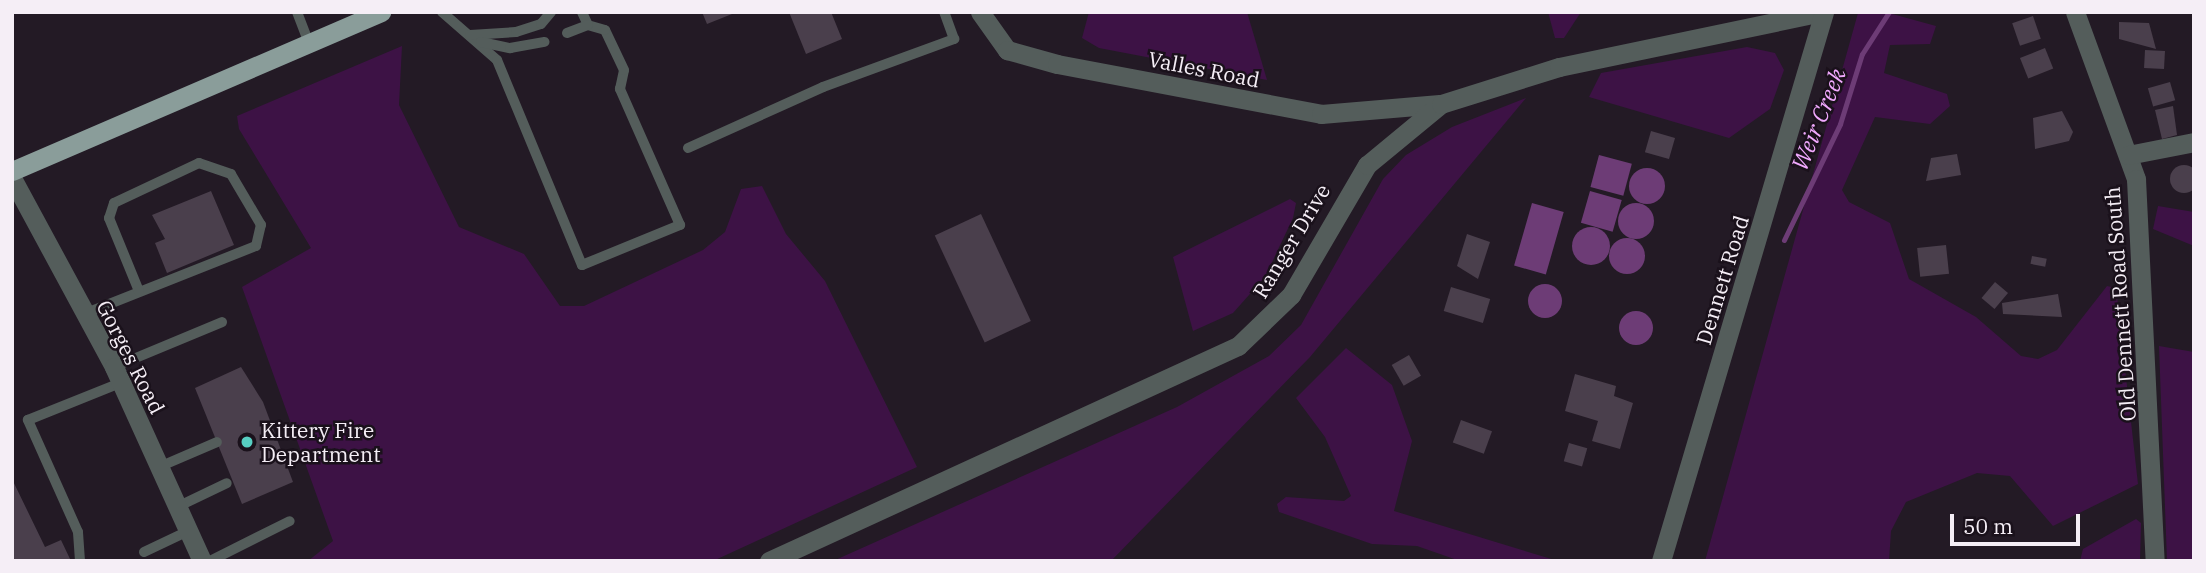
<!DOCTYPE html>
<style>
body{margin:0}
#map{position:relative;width:2206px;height:573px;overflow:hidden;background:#231a25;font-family:"IBM Plex Serif",serif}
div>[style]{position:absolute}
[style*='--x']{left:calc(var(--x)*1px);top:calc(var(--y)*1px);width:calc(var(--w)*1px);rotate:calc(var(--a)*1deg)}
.green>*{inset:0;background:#3d1245}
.water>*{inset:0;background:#6d3c76;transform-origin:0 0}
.round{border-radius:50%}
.stream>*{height:5px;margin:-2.5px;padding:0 2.5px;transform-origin:2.5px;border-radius:2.5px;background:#6d3c76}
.building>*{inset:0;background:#4a3f4c;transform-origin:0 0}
.service>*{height:10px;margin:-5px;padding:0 5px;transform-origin:5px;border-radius:5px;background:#545d5b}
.minor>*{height:19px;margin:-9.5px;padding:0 9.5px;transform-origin:9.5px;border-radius:9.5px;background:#545d5b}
.tertiary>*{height:19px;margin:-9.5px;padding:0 9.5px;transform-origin:9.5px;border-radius:9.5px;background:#545d5b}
.primary>*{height:19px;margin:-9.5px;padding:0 9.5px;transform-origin:9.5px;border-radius:9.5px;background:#8a9d9a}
.dots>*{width:19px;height:19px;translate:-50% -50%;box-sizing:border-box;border:4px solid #1a111b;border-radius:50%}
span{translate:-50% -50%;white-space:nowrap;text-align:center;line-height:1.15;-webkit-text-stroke:5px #1a111b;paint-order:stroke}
.street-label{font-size:21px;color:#f5eef6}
.poi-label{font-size:21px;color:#f5eef6}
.left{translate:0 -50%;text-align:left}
.water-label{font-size:23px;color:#f1a9fe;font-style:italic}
.frame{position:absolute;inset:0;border:14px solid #f5eef6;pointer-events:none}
.scale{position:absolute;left:1950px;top:514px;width:130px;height:32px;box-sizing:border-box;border:4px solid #f5eef6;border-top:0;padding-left:9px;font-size:21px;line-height:24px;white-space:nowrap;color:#f5eef6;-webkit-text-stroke:5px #1a111b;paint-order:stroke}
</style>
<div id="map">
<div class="green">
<i style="clip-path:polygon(1089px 12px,1247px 12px,1267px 80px,1099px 48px,1082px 38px)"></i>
<i style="clip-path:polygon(1548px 12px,1581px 12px,1564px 38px,1555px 38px)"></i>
<i style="clip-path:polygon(1885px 12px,1936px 26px,1930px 44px,1890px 45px,1884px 73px,1947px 94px,1950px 106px,1930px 124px,1875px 117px,1842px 190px,1849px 202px,1890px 223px,1909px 279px,1976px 317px,2021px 356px,2038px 359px,2057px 350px,2107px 286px,2116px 288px,2138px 484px,2053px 526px,2010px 476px,1977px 473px,1906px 502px,1891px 531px,1889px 561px,1705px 561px,1858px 13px)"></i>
<i style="clip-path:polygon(402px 46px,399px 105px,459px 227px,524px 254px,560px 306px,584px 306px,703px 250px,725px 232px,741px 189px,762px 186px,786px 234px,825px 281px,917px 467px,713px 561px,308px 561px,333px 541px,242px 287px,311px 248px,239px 129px,237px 116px)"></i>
<i style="clip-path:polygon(1747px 47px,1775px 53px,1784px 70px,1770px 109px,1729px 138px,1589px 97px,1601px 73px)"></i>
<i style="clip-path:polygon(1526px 98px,1310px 357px,1111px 561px,833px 561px,1177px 407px,1269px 356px,1301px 325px,1383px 179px,1406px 155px,1452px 127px)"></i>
<i style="clip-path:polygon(1290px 199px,1296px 203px,1293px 218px,1265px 277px,1233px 313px,1193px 331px,1173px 257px)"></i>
<i style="clip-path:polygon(2158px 206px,2194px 212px,2194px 246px,2153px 229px)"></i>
<i style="clip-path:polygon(2159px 346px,2194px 352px,2194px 561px,2167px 561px)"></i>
<i style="clip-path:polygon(1346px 348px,1392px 385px,1412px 441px,1394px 511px,1558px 561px,1460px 561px,1417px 546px,1372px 544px,1279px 512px,1277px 504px,1286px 497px,1344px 501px,1351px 496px,1325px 437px,1296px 398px)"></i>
<i style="clip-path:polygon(2136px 519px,2141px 523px,2140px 561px,2080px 561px,2083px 549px)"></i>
</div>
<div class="water">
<i style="left:1599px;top:155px;width:34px;height:33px;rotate:15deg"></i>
<i class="round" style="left:1629px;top:168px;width:36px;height:36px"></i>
<i style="left:1590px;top:191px;width:33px;height:33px;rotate:16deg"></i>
<i class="round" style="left:1618px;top:203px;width:36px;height:36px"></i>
<i style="left:1532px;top:203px;width:33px;height:65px;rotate:16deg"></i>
<i class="round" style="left:1572px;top:227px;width:38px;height:38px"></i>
<i class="round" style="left:1609px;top:238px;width:36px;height:36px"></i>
<i class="round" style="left:1528px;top:284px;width:34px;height:34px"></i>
<i class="round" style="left:1619px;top:311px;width:34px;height:34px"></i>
</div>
<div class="stream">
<i style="--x:1784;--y:240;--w:129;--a:-64.2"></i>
<i style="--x:1840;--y:124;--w:73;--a:-72.6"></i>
<i style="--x:1862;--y:54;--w:50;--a:-57.3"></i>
</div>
<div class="building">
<i style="clip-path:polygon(702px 12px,737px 12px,707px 24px)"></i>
<i style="clip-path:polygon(789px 12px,831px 12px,842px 39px,806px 54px)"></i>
<i style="left:2033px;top:16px;width:24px;height:22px;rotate:71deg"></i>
<i style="clip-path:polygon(2119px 22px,2149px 23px,2156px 49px,2119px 39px)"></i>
<i style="left:2045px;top:48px;width:22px;height:27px;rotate:68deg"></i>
<i style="left:2145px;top:50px;width:20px;height:18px;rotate:3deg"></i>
<i style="left:2170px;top:82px;width:19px;height:23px;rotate:74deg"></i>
<i style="clip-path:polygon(2173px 106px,2177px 135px,2162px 139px,2155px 110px)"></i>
<i style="clip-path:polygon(2062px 111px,2073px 132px,2069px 141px,2035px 149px,2033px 118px)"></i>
<i style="left:1651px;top:131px;width:25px;height:22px;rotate:16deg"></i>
<i style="clip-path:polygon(1957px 154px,1961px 175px,1926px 181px,1931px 158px)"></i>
<i class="round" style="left:2170px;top:165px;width:28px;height:28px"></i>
<i style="clip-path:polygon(211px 191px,234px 245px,167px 273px,155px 243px,165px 239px,152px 215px)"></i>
<i style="left:981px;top:214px;width:118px;height:51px;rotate:65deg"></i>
<i style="clip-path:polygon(1467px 234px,1490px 242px,1478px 279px,1457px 266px)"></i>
<i style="left:1946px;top:245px;width:29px;height:29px;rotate:84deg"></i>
<i style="left:2032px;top:256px;width:15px;height:8px;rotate:11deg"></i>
<i style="left:1995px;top:282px;width:17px;height:21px;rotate:40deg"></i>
<i style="left:1451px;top:287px;width:41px;height:25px;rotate:17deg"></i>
<i style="clip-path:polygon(2058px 294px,2062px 317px,2003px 314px,2002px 303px)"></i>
<i style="left:1409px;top:355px;width:24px;height:20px;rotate:60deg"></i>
<i style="clip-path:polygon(241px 367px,263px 402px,293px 482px,242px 504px,195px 388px)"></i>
<i style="clip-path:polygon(1575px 374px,1616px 386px,1614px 396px,1633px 403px,1620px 449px,1592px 441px,1598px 421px,1565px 411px)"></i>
<i style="left:1461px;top:420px;width:33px;height:24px;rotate:20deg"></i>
<i style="left:1569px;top:443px;width:19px;height:19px;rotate:16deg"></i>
<i style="clip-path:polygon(12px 479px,45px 547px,61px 540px,71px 561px,12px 561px)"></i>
</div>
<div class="service">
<i style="--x:297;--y:12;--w:34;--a:69"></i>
<i style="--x:442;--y:12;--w:73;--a:41.1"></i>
<i style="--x:497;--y:60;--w:222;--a:67.5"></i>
<i style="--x:582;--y:265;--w:106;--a:-22.2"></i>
<i style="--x:680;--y:225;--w:149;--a:-113.8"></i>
<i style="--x:620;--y:89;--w:19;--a:-78"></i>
<i style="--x:624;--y:70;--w:44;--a:-115.4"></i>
<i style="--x:605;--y:30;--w:18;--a:-164"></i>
<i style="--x:588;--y:25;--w:14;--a:-115"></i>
<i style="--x:567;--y:33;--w:22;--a:-21"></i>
<i style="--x:470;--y:35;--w:46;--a:-3.7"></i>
<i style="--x:516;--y:32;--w:26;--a:-18"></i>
<i style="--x:541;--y:24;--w:16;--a:-50"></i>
<i style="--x:481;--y:42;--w:30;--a:12"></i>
<i style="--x:510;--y:48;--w:35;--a:-10"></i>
<i style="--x:688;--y:148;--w:148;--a:-24.3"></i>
<i style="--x:823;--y:87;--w:140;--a:-20.1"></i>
<i style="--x:954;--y:39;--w:29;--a:-110"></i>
<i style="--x:84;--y:314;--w:185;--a:-21.6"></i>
<i style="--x:256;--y:246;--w:22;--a:-77"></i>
<i style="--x:261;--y:225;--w:59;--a:-120.5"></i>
<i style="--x:231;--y:174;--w:34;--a:-161"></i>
<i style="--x:199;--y:163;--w:94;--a:154.8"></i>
<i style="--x:114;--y:203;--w:16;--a:108"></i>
<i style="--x:109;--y:218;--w:79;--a:67.7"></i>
<i style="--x:114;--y:367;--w:117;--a:-22.6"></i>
<i style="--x:159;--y:467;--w:63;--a:-23.3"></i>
<i style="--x:177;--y:507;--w:55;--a:-25.6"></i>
<i style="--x:144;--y:552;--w:49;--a:-25.5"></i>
<i style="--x:80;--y:561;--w:29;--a:-94"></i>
<i style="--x:78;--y:532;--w:123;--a:-114.1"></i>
<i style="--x:28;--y:420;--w:99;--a:-21.9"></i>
<i style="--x:210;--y:561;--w:89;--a:-26.6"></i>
</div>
<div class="minor">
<i style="--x:980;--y:12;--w:47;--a:54.6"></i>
<i style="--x:1007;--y:50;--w:52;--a:15.6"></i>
<i style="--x:1057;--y:64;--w:269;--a:10.7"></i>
<i style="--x:1321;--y:114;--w:119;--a:-4.8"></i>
<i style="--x:2075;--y:12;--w:178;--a:69.9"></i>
<i style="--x:2136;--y:179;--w:382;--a:87.2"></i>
<i style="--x:2128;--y:155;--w:67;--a:-11.1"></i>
<i style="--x:12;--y:178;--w:215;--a:61.6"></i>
<i style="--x:114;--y:367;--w:213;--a:65.6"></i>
<i style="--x:769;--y:561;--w:516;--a:-24.63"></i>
<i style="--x:1238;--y:346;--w:74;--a:-43.9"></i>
<i style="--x:1291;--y:295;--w:151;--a:-59.7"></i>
<i style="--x:1367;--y:165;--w:96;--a:-39.5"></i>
<i style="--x:1441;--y:104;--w:124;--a:-17.4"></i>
<i style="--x:1559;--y:67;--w:270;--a:-11.8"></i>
</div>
<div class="tertiary">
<i style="--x:1661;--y:561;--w:573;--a:-73.46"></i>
</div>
<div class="primary">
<i style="--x:12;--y:171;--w:402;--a:-23.3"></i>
</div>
<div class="dots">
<i style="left:247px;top:442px;background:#57cec2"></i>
</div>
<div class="street-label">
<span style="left:1204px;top:69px;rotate:11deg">Valles Road</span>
<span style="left:1291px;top:241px;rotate:-59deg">Ranger Drive</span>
<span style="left:1722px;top:280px;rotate:-73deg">Dennett Road</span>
<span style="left:2120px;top:304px;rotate:-94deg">Old Dennett Road South</span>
<span style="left:131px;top:357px;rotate:63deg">Gorges Road</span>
</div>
<div class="poi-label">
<span class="left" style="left:261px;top:442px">Kittery Fire<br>Department</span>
</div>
<div class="water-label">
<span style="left:1818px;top:119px;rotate:-68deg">Weir Creek</span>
</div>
<div class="frame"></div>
<div class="scale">50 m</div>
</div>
